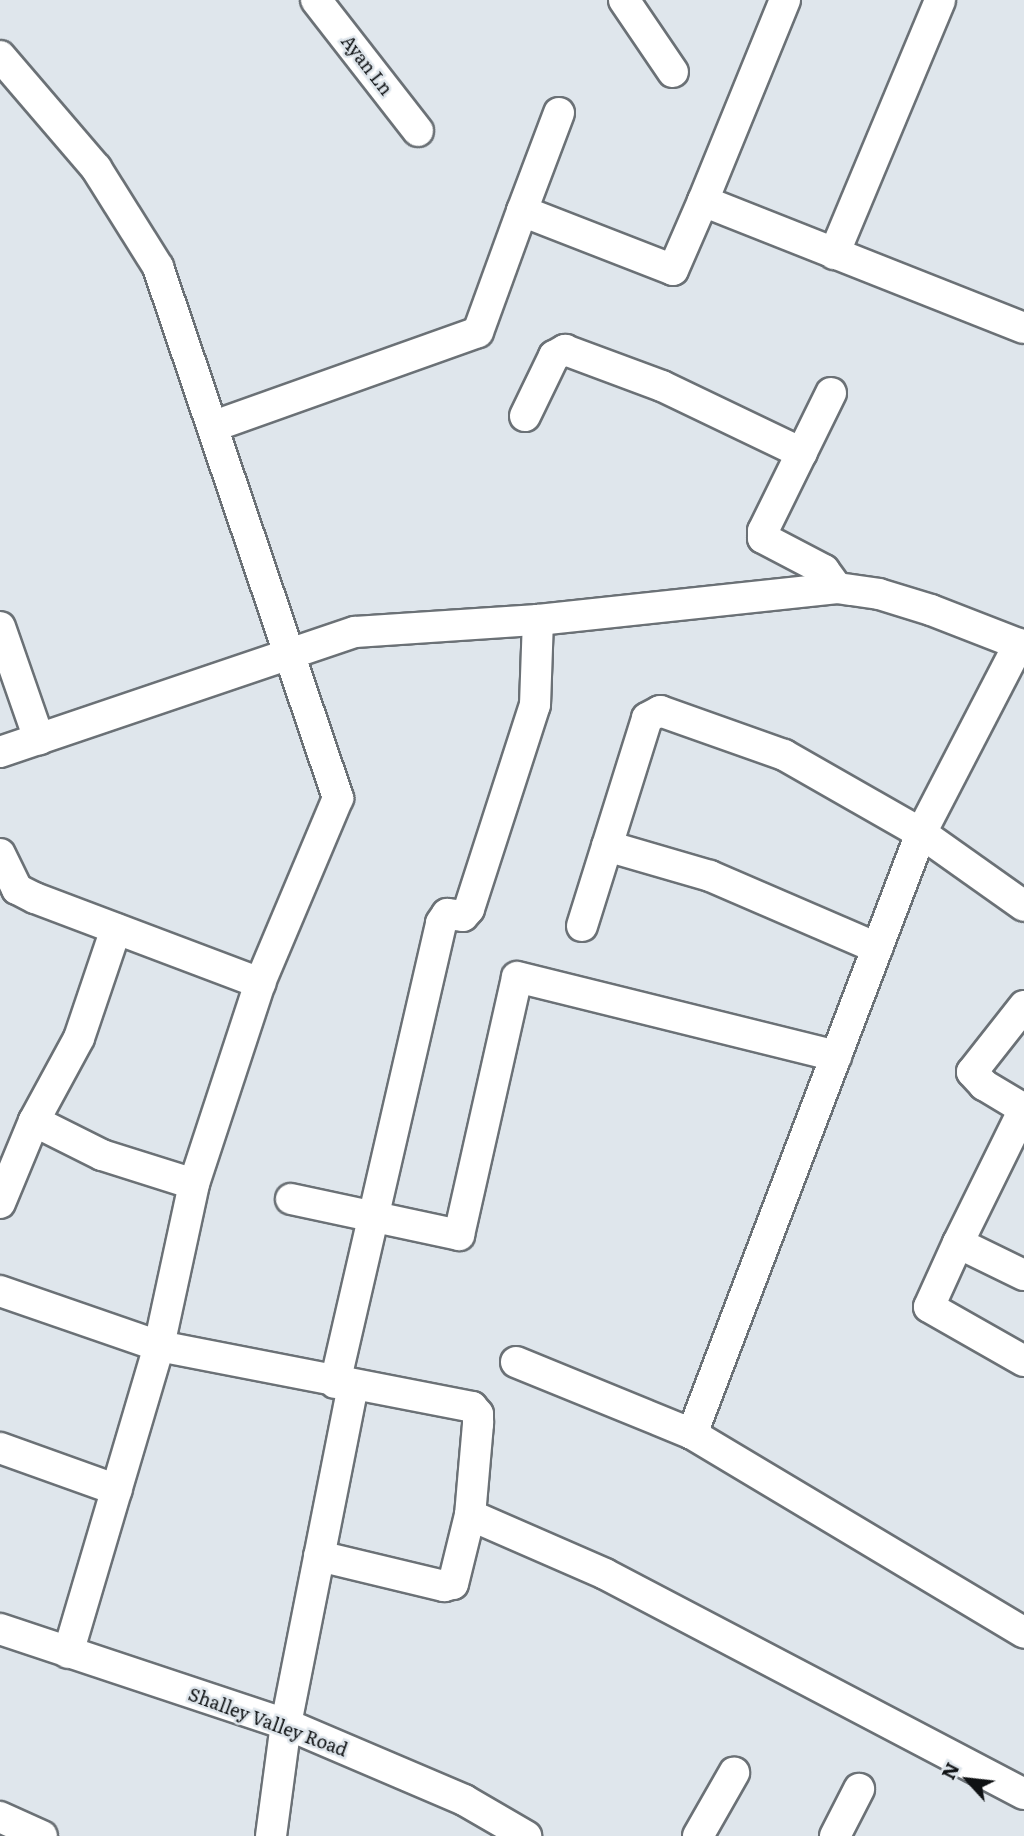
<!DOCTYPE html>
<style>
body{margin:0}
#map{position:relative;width:1024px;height:1836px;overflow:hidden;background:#dfe6ec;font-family:Literata,serif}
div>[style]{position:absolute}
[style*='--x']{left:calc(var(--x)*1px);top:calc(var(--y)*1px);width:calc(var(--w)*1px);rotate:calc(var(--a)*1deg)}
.roads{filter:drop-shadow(2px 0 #6b7176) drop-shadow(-2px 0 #6b7176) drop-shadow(0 2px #6b7176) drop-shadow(0 -2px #6b7176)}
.minor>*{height:30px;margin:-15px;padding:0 15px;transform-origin:15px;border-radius:15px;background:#fff}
span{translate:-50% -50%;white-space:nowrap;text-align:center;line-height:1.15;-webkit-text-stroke:5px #dfe6ec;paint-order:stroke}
.street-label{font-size:18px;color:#0f1214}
.north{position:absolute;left:933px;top:1745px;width:70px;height:70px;-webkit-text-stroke:5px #dfe6ec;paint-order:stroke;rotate:297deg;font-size:19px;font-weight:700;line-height:28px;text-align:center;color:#0f1214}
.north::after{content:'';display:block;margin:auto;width:24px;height:32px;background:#0f1214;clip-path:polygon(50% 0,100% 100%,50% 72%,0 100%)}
</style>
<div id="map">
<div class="roads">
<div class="minor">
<i style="--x:316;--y:0;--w:166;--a:52.1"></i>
<i style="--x:624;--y:0;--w:87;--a:55.8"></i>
<i style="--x:785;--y:0;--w:217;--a:112.2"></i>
<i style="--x:703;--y:201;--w:345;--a:21.6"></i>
<i style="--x:0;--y:56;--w:148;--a:49.4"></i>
<i style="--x:96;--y:168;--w:117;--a:57.9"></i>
<i style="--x:158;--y:267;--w:561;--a:71.27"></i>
<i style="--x:338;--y:798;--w:201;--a:112.9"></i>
<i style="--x:260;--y:983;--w:212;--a:108.2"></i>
<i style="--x:194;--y:1184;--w:166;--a:102.2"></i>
<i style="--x:159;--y:1346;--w:320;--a:106.5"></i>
<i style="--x:559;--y:113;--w:105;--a:110.7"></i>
<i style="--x:522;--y:211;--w:162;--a:21.3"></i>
<i style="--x:673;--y:270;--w:75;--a:-66.5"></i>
<i style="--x:834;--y:254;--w:275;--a:-67.3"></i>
<i style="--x:831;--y:393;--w:154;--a:116.2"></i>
<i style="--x:763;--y:531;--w:7;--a:90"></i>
<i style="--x:763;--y:538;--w:69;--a:27.7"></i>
<i style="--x:824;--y:570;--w:22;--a:54"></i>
<i style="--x:525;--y:416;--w:67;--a:-64.2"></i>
<i style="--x:554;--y:356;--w:13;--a:-29"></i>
<i style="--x:565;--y:350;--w:103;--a:20.4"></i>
<i style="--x:662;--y:386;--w:155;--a:25.6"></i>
<i style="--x:214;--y:426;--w:280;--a:-19.6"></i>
<i style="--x:478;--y:332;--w:129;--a:-70"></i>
<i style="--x:0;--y:627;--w:119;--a:70.8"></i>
<i style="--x:0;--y:752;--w:375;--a:-18.7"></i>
<i style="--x:355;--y:632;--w:183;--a:-3.8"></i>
<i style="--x:538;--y:620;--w:301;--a:-6.1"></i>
<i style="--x:837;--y:588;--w:42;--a:8.1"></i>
<i style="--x:879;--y:594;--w:54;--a:17.1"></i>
<i style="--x:931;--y:610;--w:100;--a:21.2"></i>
<i style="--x:607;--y:846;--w:107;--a:16.2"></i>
<i style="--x:710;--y:876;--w:182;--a:23.3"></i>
<i style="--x:0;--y:854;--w:39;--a:64"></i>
<i style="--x:17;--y:889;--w:20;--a:27"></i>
<i style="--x:35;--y:898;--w:241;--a:20.7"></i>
<i style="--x:582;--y:926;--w:218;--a:-72.6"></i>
<i style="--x:647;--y:718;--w:15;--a:-28"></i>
<i style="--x:660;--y:711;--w:132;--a:19.5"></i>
<i style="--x:784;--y:755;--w:158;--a:29.7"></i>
<i style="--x:921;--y:833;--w:126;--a:35.3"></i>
<i style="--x:1024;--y:1006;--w:84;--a:128.2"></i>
<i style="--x:972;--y:1072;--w:18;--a:47"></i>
<i style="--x:984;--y:1085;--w:47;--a:31"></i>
<i style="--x:1024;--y:1109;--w:149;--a:116.2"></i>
<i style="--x:958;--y:1243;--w:73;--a:25.9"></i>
<i style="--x:34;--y:1121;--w:76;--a:26.6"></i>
<i style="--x:102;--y:1155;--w:96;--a:17.5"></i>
<i style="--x:291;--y:1199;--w:172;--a:12.1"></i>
<i style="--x:459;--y:1235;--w:264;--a:-77.3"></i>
<i style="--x:517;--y:977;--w:329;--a:13.9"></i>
<i style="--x:0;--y:1203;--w:89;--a:-67.5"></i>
<i style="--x:34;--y:1121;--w:94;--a:-61.5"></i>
<i style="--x:79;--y:1038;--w:115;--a:-71.3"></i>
<i style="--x:958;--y:1243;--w:70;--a:114.4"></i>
<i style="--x:929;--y:1307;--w:109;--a:29.6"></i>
<i style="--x:0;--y:1291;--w:168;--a:19.1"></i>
<i style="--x:159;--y:1346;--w:319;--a:11"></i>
<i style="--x:472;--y:1407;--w:9;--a:49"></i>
<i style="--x:478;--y:1414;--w:10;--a:90"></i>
<i style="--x:478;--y:1424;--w:91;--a:95"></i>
<i style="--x:470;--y:1515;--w:147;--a:23.6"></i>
<i style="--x:605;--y:1574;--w:473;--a:27.7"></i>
<i style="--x:516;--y:1362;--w:190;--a:22.2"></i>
<i style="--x:692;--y:1434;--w:387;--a:30.9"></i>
<i style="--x:335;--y:1383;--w:472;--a:-77"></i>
<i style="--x:441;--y:923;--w:11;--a:-56"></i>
<i style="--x:447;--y:914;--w:16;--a:7"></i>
<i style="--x:463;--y:916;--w:9;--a:-49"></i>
<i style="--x:469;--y:909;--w:214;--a:-72.1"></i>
<i style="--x:535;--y:705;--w:85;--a:-88"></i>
<i style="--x:692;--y:1434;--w:643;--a:-69.14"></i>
<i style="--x:921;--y:833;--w:213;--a:-62.6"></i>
<i style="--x:0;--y:1448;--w:124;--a:19.7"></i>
<i style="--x:319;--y:1556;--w:129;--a:13.5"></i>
<i style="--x:444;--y:1586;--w:9;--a:-13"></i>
<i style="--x:453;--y:1584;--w:71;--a:-76.2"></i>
<i style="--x:0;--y:1629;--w:301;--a:18.4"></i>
<i style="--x:286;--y:1724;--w:194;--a:23.1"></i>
<i style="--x:464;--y:1800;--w:72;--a:30.1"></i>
<i style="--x:0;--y:1817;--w:46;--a:24.3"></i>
<i style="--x:271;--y:1836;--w:113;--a:-82.4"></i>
<i style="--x:286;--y:1724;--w:345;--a:-78.8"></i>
<i style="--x:698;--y:1836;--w:73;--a:-60.3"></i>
<i style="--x:835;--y:1836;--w:53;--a:-62.9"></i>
</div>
</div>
<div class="street-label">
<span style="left:367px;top:65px;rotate:52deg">Ayan Ln</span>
<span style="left:268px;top:1722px;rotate:20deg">Shalley Valley Road</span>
</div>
<div class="north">N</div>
</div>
